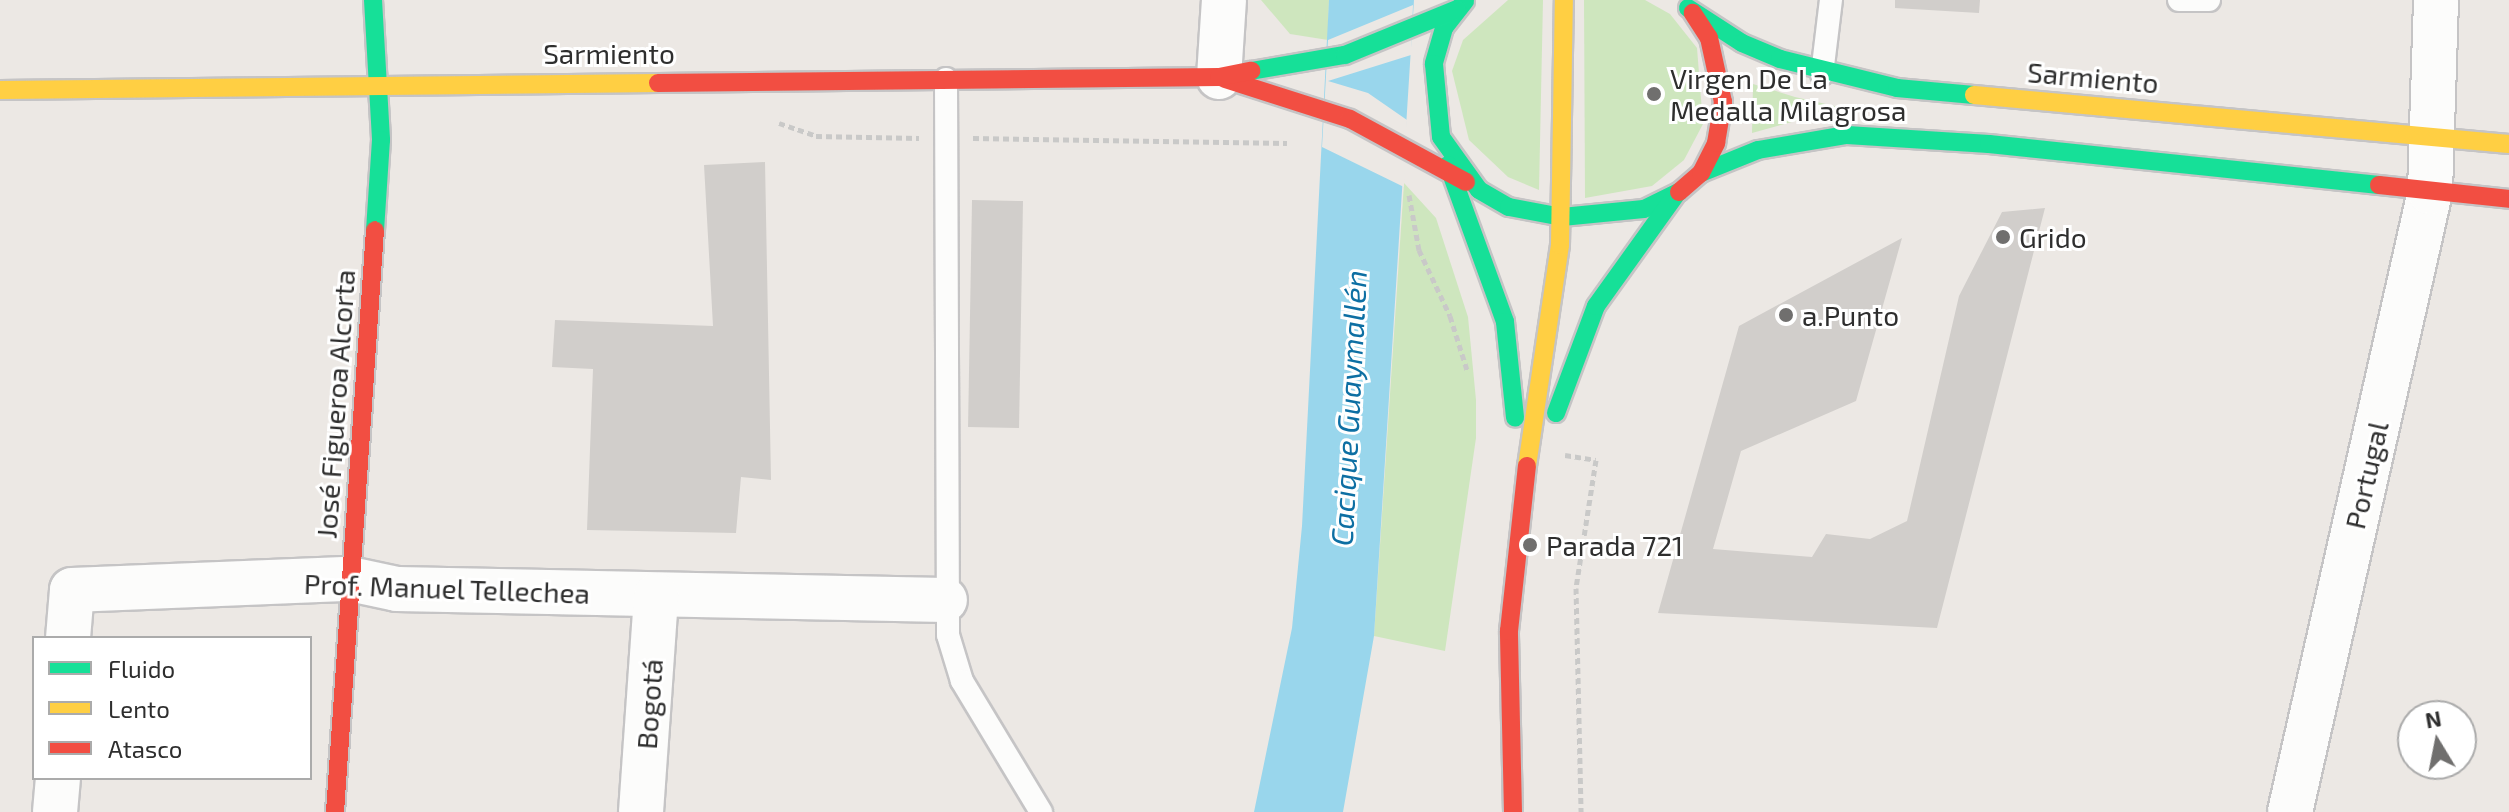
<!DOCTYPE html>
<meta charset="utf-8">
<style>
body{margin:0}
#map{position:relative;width:2509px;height:812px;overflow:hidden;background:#ece8e4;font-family:"Exo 2",sans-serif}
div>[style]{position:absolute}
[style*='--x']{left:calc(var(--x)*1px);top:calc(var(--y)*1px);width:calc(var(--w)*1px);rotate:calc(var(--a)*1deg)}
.green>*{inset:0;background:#cee6be}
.water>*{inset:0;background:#99d6ec}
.pier>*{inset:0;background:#ece8e4}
.building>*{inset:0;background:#d1cecb;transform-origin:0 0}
.path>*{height:5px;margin-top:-2.5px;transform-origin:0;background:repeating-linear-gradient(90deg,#c9c9c8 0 6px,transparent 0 10px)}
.roads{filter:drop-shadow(2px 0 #c5c4c5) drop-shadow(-2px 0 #c5c4c5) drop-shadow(0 2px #c5c4c5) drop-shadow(0 -2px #c5c4c5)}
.lane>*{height:22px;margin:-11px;padding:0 11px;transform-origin:11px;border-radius:11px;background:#fcfcfb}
.street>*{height:44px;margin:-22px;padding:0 22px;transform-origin:22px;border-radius:22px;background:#fcfcfb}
.fast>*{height:18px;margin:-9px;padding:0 9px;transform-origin:9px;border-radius:9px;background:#16e098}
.slow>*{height:18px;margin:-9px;padding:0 9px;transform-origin:9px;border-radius:9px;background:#ffcf43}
.jam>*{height:18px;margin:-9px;padding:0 9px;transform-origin:9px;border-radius:9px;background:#f24e42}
.dots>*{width:22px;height:22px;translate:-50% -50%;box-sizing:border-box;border:4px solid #fff;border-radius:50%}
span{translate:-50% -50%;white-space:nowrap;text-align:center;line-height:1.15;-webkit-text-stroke:6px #fff;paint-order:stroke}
.street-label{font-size:28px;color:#2e2e2e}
.poi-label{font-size:28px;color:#2e2e2e}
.left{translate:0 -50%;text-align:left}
.water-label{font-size:30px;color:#0d6fa3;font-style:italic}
.legend{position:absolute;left:32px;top:636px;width:280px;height:144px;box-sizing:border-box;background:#fff;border:2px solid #ababab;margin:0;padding:10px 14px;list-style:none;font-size:24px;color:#2e2e2e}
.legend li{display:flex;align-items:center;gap:16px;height:40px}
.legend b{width:40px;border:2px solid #ababab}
.north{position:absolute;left:2397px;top:700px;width:80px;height:80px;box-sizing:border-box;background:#fff;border:2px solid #ababab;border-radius:50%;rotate:350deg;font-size:22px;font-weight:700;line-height:32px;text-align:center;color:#2e2e2e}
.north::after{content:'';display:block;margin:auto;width:28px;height:36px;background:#706f6e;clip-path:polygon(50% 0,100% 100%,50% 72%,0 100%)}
</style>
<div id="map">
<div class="green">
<i style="clip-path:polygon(1261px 0,1329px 0,1328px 40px,1290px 34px)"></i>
<i style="clip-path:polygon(1508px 0,1543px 0,1539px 190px,1508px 177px,1469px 140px,1452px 71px,1463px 40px)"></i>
<i style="clip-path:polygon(1584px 0,1645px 0,1670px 14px,1697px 48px,1703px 124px,1684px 160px,1652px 186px,1585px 198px)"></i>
<i style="clip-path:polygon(1753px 84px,1795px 97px,1861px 112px,1814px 116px,1752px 133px)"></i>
<i style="clip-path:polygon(1404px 183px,1436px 218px,1468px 317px,1476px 400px,1476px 438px,1445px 651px,1374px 636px)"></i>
</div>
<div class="water">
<i style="clip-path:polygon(1329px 0,1414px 0,1374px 636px,1343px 812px,1254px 812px,1292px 628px,1302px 526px)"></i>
</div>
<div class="pier">
<i style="clip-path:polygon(1413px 5px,1411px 55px,1328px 81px,1368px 93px,1407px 120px,1404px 187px,1322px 147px,1328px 40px)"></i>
</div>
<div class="building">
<i style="clip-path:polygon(1895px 0,1980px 0,1979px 13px,1895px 8px)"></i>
<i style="clip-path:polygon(765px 162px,771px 480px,741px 477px,736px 533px,587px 530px,593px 369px,552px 367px,555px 320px,713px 326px,704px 165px)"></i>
<i style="left:1023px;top:201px;width:227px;height:51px;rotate:91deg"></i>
<i style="clip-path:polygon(2045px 208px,1937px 628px,1658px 613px,1739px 326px,1902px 238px,1856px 401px,1741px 451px,1713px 549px,1812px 557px,1826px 534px,1870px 539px,1907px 521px,1959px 296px,2002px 212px)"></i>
</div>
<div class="path">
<i style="--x:779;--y:123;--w:39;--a:19"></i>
<i style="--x:816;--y:136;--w:103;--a:1.1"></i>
<i style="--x:973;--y:138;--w:314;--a:0.9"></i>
<i style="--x:1409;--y:195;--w:56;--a:79.7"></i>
<i style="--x:1419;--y:250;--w:73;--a:64.8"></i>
<i style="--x:1450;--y:316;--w:57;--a:72.5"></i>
<i style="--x:1565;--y:455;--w:31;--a:9"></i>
<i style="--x:1596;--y:460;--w:130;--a:98.9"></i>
<i style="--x:1576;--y:588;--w:224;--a:88.7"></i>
</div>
<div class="roads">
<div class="lane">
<i style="--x:2179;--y:0;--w:30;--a:0"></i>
<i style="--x:1822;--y:74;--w:75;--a:-83.1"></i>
<i style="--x:946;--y:79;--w:556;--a:89.79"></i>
<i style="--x:948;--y:635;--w:48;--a:73.1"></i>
<i style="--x:962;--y:681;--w:153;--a:58.9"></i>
</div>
<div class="street">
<i style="--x:1219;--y:77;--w:77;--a:-86.3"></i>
<i style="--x:68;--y:638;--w:48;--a:-85.2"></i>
<i style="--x:72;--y:590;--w:278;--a:-2.3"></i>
<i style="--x:350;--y:579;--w:48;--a:12"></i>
<i style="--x:397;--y:589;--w:548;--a:1.15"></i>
<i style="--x:55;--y:812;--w:34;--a:-85"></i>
<i style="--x:641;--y:812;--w:217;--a:-86"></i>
<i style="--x:2290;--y:812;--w:636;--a:-77.28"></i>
<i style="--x:2430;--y:192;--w:192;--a:-88.2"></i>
</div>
<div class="fast">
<i style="--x:373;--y:0;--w:140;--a:86.7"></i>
<i style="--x:381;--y:140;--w:90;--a:93.8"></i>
<i style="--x:1465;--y:1;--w:34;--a:128"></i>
<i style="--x:1444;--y:28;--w:37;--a:106"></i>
<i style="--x:1434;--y:64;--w:73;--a:84.5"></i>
<i style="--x:1441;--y:137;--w:65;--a:54.4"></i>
<i style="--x:1479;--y:190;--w:34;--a:30"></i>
<i style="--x:1509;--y:207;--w:54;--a:10.7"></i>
<i style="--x:1562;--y:217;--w:82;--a:-5.6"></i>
<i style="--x:1644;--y:209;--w:39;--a:-26"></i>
<i style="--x:1688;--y:8;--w:64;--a:32.9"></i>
<i style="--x:1742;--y:43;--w:41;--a:22.8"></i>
<i style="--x:1780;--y:59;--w:121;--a:13.9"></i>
<i style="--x:1897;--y:88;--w:77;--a:5.2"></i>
<i style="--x:1251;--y:71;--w:95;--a:-9.7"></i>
<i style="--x:1345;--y:55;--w:121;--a:-22.3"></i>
<i style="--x:1448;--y:165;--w:167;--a:70"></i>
<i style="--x:1505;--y:322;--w:96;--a:84"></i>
<i style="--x:1701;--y:173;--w:61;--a:-22"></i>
<i style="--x:1758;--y:150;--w:90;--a:-9.6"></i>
<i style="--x:1847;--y:135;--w:142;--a:3.6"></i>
<i style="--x:1989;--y:144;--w:392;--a:6"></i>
<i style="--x:1556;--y:413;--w:114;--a:-69.5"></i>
<i style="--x:1596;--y:306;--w:135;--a:-54.3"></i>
</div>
<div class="slow">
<i style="--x:0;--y:90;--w:658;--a:-0.61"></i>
<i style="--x:1974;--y:95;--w:537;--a:5.23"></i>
<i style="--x:1527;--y:466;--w:223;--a:-81.5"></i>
<i style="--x:1560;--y:245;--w:245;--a:-89.1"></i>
</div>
<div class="jam">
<i style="--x:1225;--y:79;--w:131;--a:17.7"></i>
<i style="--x:1350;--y:119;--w:132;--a:28.5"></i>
<i style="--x:658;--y:83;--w:561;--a:-0.61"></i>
<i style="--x:1219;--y:77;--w:33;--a:-11"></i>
<i style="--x:2379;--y:185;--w:131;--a:6.1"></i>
<i style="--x:1679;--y:192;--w:29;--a:-41"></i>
<i style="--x:1701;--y:173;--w:34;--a:-63"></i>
<i style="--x:1716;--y:143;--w:42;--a:-80.3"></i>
<i style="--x:1723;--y:102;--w:66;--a:-102.3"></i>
<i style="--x:1709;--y:38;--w:30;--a:-123"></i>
<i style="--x:335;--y:812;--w:583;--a:-86.07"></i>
<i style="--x:1513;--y:812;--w:181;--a:-91.3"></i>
<i style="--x:1509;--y:631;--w:166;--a:-83.8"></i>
</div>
</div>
<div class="dots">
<i style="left:1654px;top:94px;background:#706f6e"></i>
<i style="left:2003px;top:237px;background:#706f6e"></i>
<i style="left:1786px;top:315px;background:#706f6e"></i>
<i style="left:1530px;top:545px;background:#706f6e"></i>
</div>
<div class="street-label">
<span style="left:609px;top:53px">Sarmiento</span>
<span style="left:2093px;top:77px;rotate:5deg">Sarmiento</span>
<span style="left:335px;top:404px;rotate:-86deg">José Figueroa Alcorta</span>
<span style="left:2366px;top:475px;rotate:-77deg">Portugal</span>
<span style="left:447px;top:588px;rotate:2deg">Prof. Manuel Tellechea</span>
<span style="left:649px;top:704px;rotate:-86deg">Bogotá</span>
</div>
<div class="poi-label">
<span class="left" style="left:1670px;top:94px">Virgen De La<br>Medalla Milagrosa</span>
<span class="left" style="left:2019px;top:237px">Grido</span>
<span class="left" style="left:1802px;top:315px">a.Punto</span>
<span class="left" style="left:1546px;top:545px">Parada 721</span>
</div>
<div class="water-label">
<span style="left:1348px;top:408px;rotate:-87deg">Cacique Guaymallén</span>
</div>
<ul class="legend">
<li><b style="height:10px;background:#16e098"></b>Fluido</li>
<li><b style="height:10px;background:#ffcf43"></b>Lento</li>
<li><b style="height:10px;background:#f24e42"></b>Atasco</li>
</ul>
<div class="north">N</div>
</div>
